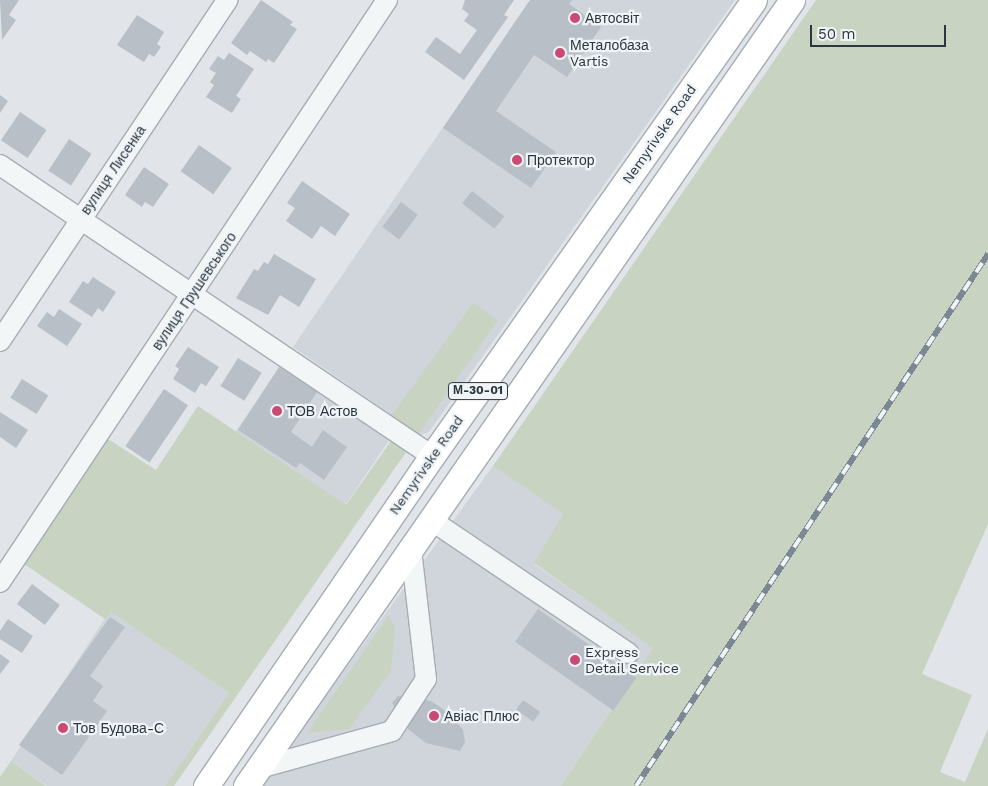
<!DOCTYPE html>
<meta charset="utf-8">
<style>
body{margin:0}
#map{position:relative;width:988px;height:786px;overflow:hidden;background:#e1e5e9;font-family:"Work Sans",sans-serif}
div>[style]{position:absolute}
[style*='--x']{left:calc(var(--x)*1px);top:calc(var(--y)*1px);width:calc(var(--w)*1px);rotate:calc(var(--a)*1deg)}
.built>*{inset:0;background:#cfd5db;transform-origin:0 0}
.green>*{inset:0;background:#c9d3c2}
.building>*{inset:0;background:#b8bfc6;transform-origin:0 0}
.roads{filter:drop-shadow(1px 0 #a6adb3) drop-shadow(-1px 0 #a6adb3) drop-shadow(0 1px #a6adb3) drop-shadow(0 -1px #a6adb3)}
.minor>*{height:20px;margin:-10px;padding:0 10px;transform-origin:10px;border-radius:10px;background:#f3f6f7}
.major>*{height:25px;margin:-12.5px;padding:0 12.5px;transform-origin:12.5px;border-radius:12.5px;background:#fff}
.rail>*{height:5.5px;margin-top:-2.75px;transform-origin:0;background:repeating-linear-gradient(90deg,#f0f4f7 0 11px,#7b8792 0 22px);box-sizing:border-box;border-block:1px solid #7b8792}
.dots>*{width:14px;height:14px;translate:-50% -50%;box-sizing:border-box;border:2px solid #f0f4f7;border-radius:50%}
span{translate:-50% -50%;white-space:nowrap;text-align:center;line-height:1.15;-webkit-text-stroke:4.5px #f0f4f7;paint-order:stroke}
.shield-label span{padding:1px 4px;background:#f0f4f7;border:1px solid;border-radius:4px;-webkit-text-stroke-width:0}
.shield-label{font-size:12px;color:#2a3640;font-weight:700}
.poi-label{font-size:14px;color:#2a3640}
.left{translate:0 -50%;text-align:left}
.street-label{font-size:14px;color:#2a3640}
.scale{position:absolute;left:810px;top:25px;width:136px;height:22px;box-sizing:border-box;border:2px solid #2a3640;border-top:0;padding-left:6px;font-size:15px;line-height:18px;white-space:nowrap;color:#2a3640;-webkit-text-stroke:4px #f0f4f7;paint-order:stroke}
</style>
<div id="map">
<div class="built">
<i style="clip-path:polygon(530px 0,735px 0,429px 432px,421px 435px,293px 347px)"></i>
<i style="left:282px;top:363px;width:132px;height:83px;rotate:34deg"></i>
<i style="clip-path:polygon(493px 466px,563px 514px,534px 564px,654px 648px,561px 786px,260px 786px)"></i>
<i style="clip-path:polygon(110px 611px,229px 693px,165px 786px,47px 786px,11px 761px)"></i>
</div>
<div class="green">
<i style="clip-path:polygon(816px 0,988px 0,988px 524px,922px 674px,972px 695px,940px 772px,965px 782px,988px 729px,988px 786px,561px 786px,653px 648px,534px 563px,563px 514px,493px 466px)"></i>
<i style="clip-path:polygon(473px 303px,498px 320px,174px 786px,165px 786px,229px 693px,111px 612px,105px 619px,24px 564px,108px 439px,156px 470px,198px 406px,346px 505px,403px 424px,391px 416px)"></i>
<i style="clip-path:polygon(389px 615px,395px 628px,391px 671px,349px 729px,307px 733px)"></i>
<i style="clip-path:polygon(11px 761px,46px 786px,0 786px,0 777px)"></i>
</div>
<div class="building">
<i style="clip-path:polygon(0 0,19px 0,9px 15px,16px 20px,2px 40px)"></i>
<i style="clip-path:polygon(261px 0,293px 22px,290px 25px,297px 29px,274px 63px,268px 59px,266px 62px,250px 51px,247px 55px,231px 43px)"></i>
<i style="clip-path:polygon(465px 0,514px 0,504px 15px,508px 17px,464px 80px,425px 52px,436px 37px,460px 54px,477px 30px,464px 21px,469px 14px,462px 9px)"></i>
<i style="clip-path:polygon(530px 0,572px 0,569px 4px,601px 27px,567px 77px,534px 55px,496px 111px,556px 152px,531px 188px,443px 128px)"></i>
<i style="clip-path:polygon(137px 15px,164px 32px,157px 44px,161px 47px,154px 57px,149px 54px,144px 62px,117px 45px)"></i>
<i style="clip-path:polygon(229px 53px,254px 69px,236px 96px,241px 99px,232px 113px,206px 97px,214px 85px,210px 82px,216px 73px,209px 69px,218px 56px,224px 60px)"></i>
<i style="clip-path:polygon(0 95px,8px 101px,0 113px)"></i>
<i style="left:20px;top:112px;width:32px;height:34px;rotate:34deg"></i>
<i style="left:69px;top:139px;width:27px;height:38px;rotate:33deg"></i>
<i style="left:199px;top:145px;width:40px;height:32px;rotate:35deg"></i>
<i style="clip-path:polygon(144px 167px,169px 184px,153px 207px,145px 202px,142px 207px,125px 195px)"></i>
<i style="clip-path:polygon(302px 181px,350px 214px,335px 236px,321px 226px,312px 239px,286px 221px,295px 208px,287px 203px)"></i>
<i style="left:472px;top:191px;width:41px;height:16px;rotate:38deg"></i>
<i style="left:401px;top:202px;width:21px;height:31px;rotate:37deg"></i>
<i style="clip-path:polygon(274px 254px,316px 279px,299px 307px,280px 295px,268px 315px,236px 298px,254px 269px,258px 271px,264px 262px,268px 264px)"></i>
<i style="clip-path:polygon(93px 277px,116px 292px,103px 312px,98px 308px,92px 317px,69px 302px,83px 281px,88px 284px)"></i>
<i style="clip-path:polygon(59px 309px,82px 324px,67px 346px,37px 326px,47px 312px,54px 317px)"></i>
<i style="clip-path:polygon(188px 347px,219px 367px,206px 386px,201px 383px,195px 393px,173px 379px,179px 369px,175px 366px)"></i>
<i style="left:238px;top:358px;width:28px;height:33px;rotate:32deg"></i>
<i style="clip-path:polygon(279px 367px,317px 392px,291px 432px,312px 447px,323px 430px,347px 447px,324px 480px,300px 463px,296px 468px,238px 430px)"></i>
<i style="left:22px;top:379px;width:31px;height:22px;rotate:32deg"></i>
<i style="left:164px;top:389px;width:29px;height:69px;rotate:34deg"></i>
<i style="clip-path:polygon(0 412px,28px 430px,16px 448px,0 437px)"></i>
<i style="left:32px;top:584px;width:35px;height:25px;rotate:37deg"></i>
<i style="left:538px;top:609px;width:120px;height:40px;rotate:35deg"></i>
<i style="clip-path:polygon(110px 617px,125px 627px,90px 676px,103px 686px,93px 701px,107px 711px,62px 775px,19px 745px)"></i>
<i style="clip-path:polygon(8px 619px,33px 636px,22px 653px,0 639px,0 631px)"></i>
<i style="clip-path:polygon(0 654px,10px 661px,0 674px)"></i>
<i style="clip-path:polygon(398px 696px,431px 701px,450px 714px,463px 730px,465px 742px,460px 751px,426px 743px,409px 730px,392px 703px)"></i>
<i style="left:523px;top:700px;width:21px;height:12px;rotate:35deg"></i>
</div>
<div class="roads">
<div class="minor">
<i style="--x:0;--y:165;--w:521;--a:33.96"></i>
<i style="--x:0;--y:341;--w:410;--a:-56.3"></i>
<i style="--x:431;--y:520;--w:238;--a:34"></i>
<i style="--x:0;--y:582;--w:699;--a:-56.38"></i>
<i style="--x:259;--y:768;--w:138;--a:-15.5"></i>
<i style="--x:392;--y:731;--w:62;--a:-56.8"></i>
<i style="--x:426;--y:679;--w:131;--a:-96.6"></i>
</div>
<div class="major">
<i style="--x:206;--y:786;--w:400;--a:-55.6"></i>
<i style="--x:432;--y:456;--w:558;--a:-54.77"></i>
<i style="--x:246;--y:786;--w:957;--a:-55.21"></i>
</div>
</div>
<div class="rail">
<i style="--x:636;--y:786;--w:638;--a:-56.51"></i>
</div>
<div class="dots">
<i style="left:575px;top:18px;background:#c94b73"></i>
<i style="left:560px;top:53px;background:#c94b73"></i>
<i style="left:517px;top:160px;background:#c94b73"></i>
<i style="left:277px;top:411px;background:#c94b73"></i>
<i style="left:575px;top:660px;background:#c94b73"></i>
<i style="left:434px;top:716px;background:#c94b73"></i>
<i style="left:63px;top:728px;background:#c94b73"></i>
</div>
<div class="shield-label">
<span style="left:478px;top:391px">М-30-01</span>
</div>
<div class="poi-label">
<span class="left" style="left:585px;top:18px">Автосвіт</span>
<span class="left" style="left:570px;top:53px">Металобаза<br>Vartis</span>
<span class="left" style="left:527px;top:160px">Протектор</span>
<span class="left" style="left:287px;top:411px">ТОВ Астов</span>
<span class="left" style="left:585px;top:660px">Express<br>Detail Service</span>
<span class="left" style="left:444px;top:716px">Авіас Плюс</span>
<span class="left" style="left:73px;top:728px">Тов Будова-С</span>
</div>
<div class="street-label">
<span style="left:659px;top:134px;rotate:-55deg">Nemyrivske Road</span>
<span style="left:113px;top:170px;rotate:-56deg">вулиця Лисенка</span>
<span style="left:194px;top:291px;rotate:-56deg">вулиця Грушевського</span>
<span style="left:426px;top:465px;rotate:-55deg">Nemyrivske Road</span>
</div>
<div class="scale">50 m</div>
</div>
